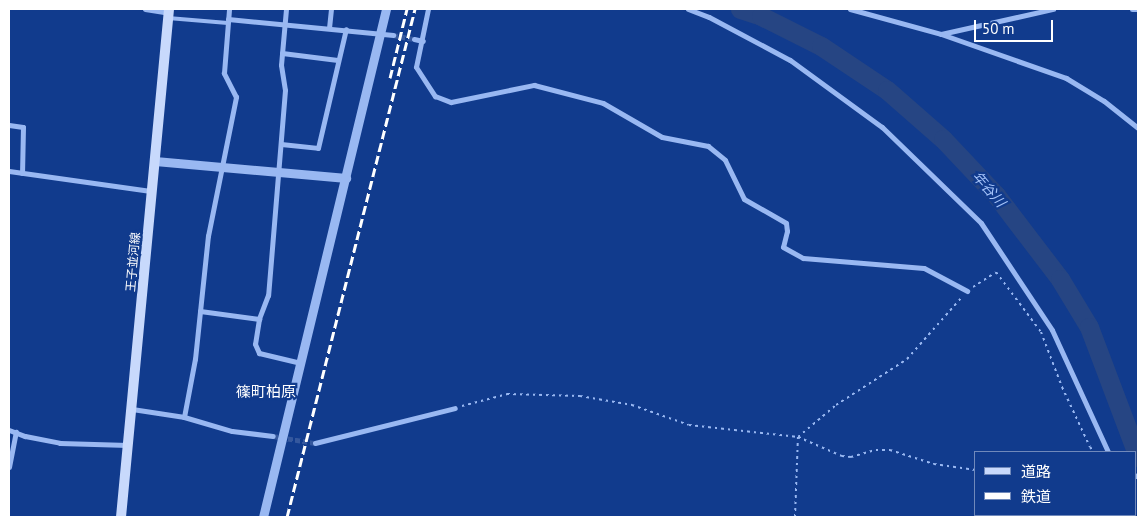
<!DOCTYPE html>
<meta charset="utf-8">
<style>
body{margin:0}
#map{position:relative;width:1147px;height:526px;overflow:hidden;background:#113b8d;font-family:"PT Sans","Noto Sans JP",sans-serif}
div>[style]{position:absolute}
.river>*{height:19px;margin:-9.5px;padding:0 9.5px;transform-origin:9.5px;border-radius:9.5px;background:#264583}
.minor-tunnel>*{height:5px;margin-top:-2.5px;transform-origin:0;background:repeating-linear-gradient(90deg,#35589e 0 5px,transparent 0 7.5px)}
.path>*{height:2px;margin-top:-1px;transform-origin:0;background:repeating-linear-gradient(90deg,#99b8f2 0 2.5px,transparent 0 6.5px)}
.service>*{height:4px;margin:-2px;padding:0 2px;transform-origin:2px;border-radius:2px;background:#99b8f2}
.minor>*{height:5px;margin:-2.5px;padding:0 2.5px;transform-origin:2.5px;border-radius:2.5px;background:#99b8f2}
.tertiary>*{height:9px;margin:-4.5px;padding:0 4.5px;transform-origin:4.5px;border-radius:4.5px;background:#99b8f2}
.secondary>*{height:10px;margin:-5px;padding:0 5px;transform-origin:5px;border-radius:5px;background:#c8d9fc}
.rail>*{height:3px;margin-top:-1.5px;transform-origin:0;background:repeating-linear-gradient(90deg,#fff 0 9px,transparent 0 13px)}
span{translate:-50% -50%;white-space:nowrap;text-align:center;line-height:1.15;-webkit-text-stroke:4.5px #113b8d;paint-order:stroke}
.street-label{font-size:12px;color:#fff}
.water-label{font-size:14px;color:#a5c3f9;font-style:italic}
.quarter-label{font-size:15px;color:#fff}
.frame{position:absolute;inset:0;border:10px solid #fff;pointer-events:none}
.legend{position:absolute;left:974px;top:451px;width:162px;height:65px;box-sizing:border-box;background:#113b8d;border:1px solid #7089bb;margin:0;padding:6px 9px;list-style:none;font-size:15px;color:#fff}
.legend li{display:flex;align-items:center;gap:10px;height:25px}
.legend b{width:25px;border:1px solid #7089bb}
.scale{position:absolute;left:974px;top:20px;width:79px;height:22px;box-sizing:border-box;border:2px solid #fff;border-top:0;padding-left:6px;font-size:15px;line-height:18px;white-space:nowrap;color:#fff;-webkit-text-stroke:4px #113b8d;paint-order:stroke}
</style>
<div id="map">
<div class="river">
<i style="left:740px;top:9px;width:22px;rotate:18deg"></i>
<i style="left:761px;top:16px;width:67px;rotate:26.6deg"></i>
<i style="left:821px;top:46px;width:79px;rotate:33.7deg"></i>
<i style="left:887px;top:90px;width:74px;rotate:41.2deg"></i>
<i style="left:943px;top:139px;width:77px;rotate:46.6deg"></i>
<i style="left:996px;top:195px;width:106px;rotate:52.7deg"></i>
<i style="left:1060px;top:279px;width:56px;rotate:58.9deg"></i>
<i style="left:1089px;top:327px;width:139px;rotate:69.3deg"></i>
</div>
<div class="minor-tunnel">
<i style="left:393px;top:35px;width:21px;rotate:11deg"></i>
<i style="left:273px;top:436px;width:43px;rotate:9.5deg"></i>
</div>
<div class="path">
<i style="left:973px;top:287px;width:27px;rotate:-33deg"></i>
<i style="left:996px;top:272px;width:75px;rotate:53.1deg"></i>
<i style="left:1041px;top:332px;width:59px;rotate:69.1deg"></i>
<i style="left:1062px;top:387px;width:66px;rotate:65deg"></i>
<i style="left:1090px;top:447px;width:6px;rotate:51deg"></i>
<i style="left:462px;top:406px;width:47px;rotate:-14.9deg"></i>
<i style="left:507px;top:394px;width:73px;rotate:1.6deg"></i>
<i style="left:580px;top:396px;width:53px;rotate:9.8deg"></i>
<i style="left:632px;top:405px;width:60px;rotate:19.3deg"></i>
<i style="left:689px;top:425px;width:110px;rotate:6.3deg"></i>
<i style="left:798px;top:437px;width:48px;rotate:23.4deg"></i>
<i style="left:842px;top:456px;width:9px;rotate:6deg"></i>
<i style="left:851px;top:457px;width:26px;rotate:-16deg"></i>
<i style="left:876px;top:450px;width:14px"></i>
<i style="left:890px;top:450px;width:46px;rotate:17.7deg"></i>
<i style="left:934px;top:464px;width:42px;rotate:8.1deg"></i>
<i style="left:1112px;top:515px;width:2px;rotate:63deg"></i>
<i style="left:795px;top:517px;width:80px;rotate:-87.9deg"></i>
<i style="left:798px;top:437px;width:50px;rotate:-40.1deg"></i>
<i style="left:836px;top:405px;width:85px;rotate:-32.9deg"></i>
<i style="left:907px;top:359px;width:83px;rotate:-48.4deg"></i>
</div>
<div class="service">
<i style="left:168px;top:18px;width:60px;rotate:4.8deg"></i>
</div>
<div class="minor">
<i style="left:145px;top:9px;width:24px;rotate:9deg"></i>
<i style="left:286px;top:9px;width:56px;rotate:95.1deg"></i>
<i style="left:281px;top:65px;width:25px;rotate:81deg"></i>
<i style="left:285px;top:90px;width:206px;rotate:94.7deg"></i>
<i style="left:268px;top:295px;width:26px;rotate:111deg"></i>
<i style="left:259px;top:319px;width:25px;rotate:99deg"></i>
<i style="left:255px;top:344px;width:10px;rotate:66deg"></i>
<i style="left:259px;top:353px;width:43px;rotate:13.4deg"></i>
<i style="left:428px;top:9px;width:59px;rotate:101.7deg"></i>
<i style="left:416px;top:67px;width:35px;rotate:57deg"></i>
<i style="left:435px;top:96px;width:17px;rotate:21deg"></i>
<i style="left:451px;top:102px;width:85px;rotate:-11.6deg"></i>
<i style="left:534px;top:85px;width:71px;rotate:14.6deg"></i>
<i style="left:603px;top:103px;width:68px;rotate:30deg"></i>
<i style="left:662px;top:137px;width:47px;rotate:11.1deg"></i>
<i style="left:708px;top:146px;width:22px;rotate:39deg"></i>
<i style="left:725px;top:160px;width:43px;rotate:64deg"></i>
<i style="left:744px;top:199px;width:48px;rotate:29.7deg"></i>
<i style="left:786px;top:223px;width:8px;rotate:83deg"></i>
<i style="left:787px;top:231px;width:16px;rotate:104deg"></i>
<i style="left:783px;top:247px;width:23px;rotate:29deg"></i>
<i style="left:803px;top:258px;width:121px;rotate:4.7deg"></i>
<i style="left:924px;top:268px;width:49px;rotate:28.1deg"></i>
<i style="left:688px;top:9px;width:22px;rotate:21deg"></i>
<i style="left:709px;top:17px;width:92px;rotate:28deg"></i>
<i style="left:790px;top:60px;width:114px;rotate:36.1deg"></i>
<i style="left:882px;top:127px;width:138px;rotate:44.1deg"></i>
<i style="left:981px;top:223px;width:128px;rotate:56.4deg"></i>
<i style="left:1052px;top:330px;width:134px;rotate:65.3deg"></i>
<i style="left:850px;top:9px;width:94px;rotate:15.4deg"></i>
<i style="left:941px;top:34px;width:115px;rotate:-12.6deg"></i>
<i style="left:1132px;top:9px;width:6px"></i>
<i style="left:228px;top:19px;width:166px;rotate:5.5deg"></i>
<i style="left:329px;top:28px;width:19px;rotate:-84deg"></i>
<i style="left:941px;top:34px;width:133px;rotate:19.4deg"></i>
<i style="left:1066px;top:78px;width:44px;rotate:31.2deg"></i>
<i style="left:1104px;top:101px;width:43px;rotate:38.5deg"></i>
<i style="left:414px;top:39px;width:9px;rotate:13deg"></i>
<i style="left:282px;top:53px;width:56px;rotate:7.1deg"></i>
<i style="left:9px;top:125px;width:14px;rotate:8deg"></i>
<i style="left:23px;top:127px;width:46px;rotate:91.2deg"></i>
<i style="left:281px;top:144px;width:37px;rotate:6deg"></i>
<i style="left:318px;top:148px;width:122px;rotate:-76.8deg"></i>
<i style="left:9px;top:171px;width:143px;rotate:8deg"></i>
<i style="left:200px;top:311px;width:60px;rotate:7.7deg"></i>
<i style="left:132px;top:409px;width:53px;rotate:8.7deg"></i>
<i style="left:184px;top:417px;width:50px;rotate:16.3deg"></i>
<i style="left:232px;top:431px;width:41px;rotate:7deg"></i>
<i style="left:184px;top:417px;width:59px;rotate:-79.3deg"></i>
<i style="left:195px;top:359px;width:124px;rotate:-84deg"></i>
<i style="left:208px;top:236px;width:142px;rotate:-78.6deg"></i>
<i style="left:236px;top:97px;width:27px;rotate:-117deg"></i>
<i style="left:224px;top:73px;width:64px;rotate:-85.5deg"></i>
<i style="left:9px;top:430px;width:17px;rotate:21deg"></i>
<i style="left:25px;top:436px;width:36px;rotate:11deg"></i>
<i style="left:60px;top:443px;width:68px;rotate:1.7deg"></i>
<i style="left:315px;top:443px;width:144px;rotate:-14deg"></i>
<i style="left:9px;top:467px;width:36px;rotate:-79deg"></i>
<i style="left:1136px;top:476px;width:2px;rotate:-27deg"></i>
<i style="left:1129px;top:515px;width:2px;rotate:63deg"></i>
</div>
<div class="tertiary">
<i style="left:155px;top:161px;width:192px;rotate:5.1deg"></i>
<i style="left:263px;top:517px;width:523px;rotate:-76.39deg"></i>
</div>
<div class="secondary">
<i style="left:121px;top:517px;width:510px;rotate:-84.6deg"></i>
</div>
<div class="rail">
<i style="left:390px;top:78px;width:71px;rotate:-76.2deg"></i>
<i style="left:287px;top:517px;width:524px;rotate:-75.86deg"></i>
</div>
<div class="street-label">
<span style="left:133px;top:262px;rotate:-85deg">王子並河線</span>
</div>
<div class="water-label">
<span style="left:989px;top:189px;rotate:49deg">年谷川</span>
</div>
<div class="quarter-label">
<span style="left:266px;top:392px">篠町柏原</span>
</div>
<div class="frame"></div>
<ul class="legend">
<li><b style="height:6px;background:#c8d9fc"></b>道路</li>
<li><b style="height:6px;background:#fff"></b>鉄道</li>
</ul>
<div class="scale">50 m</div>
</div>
